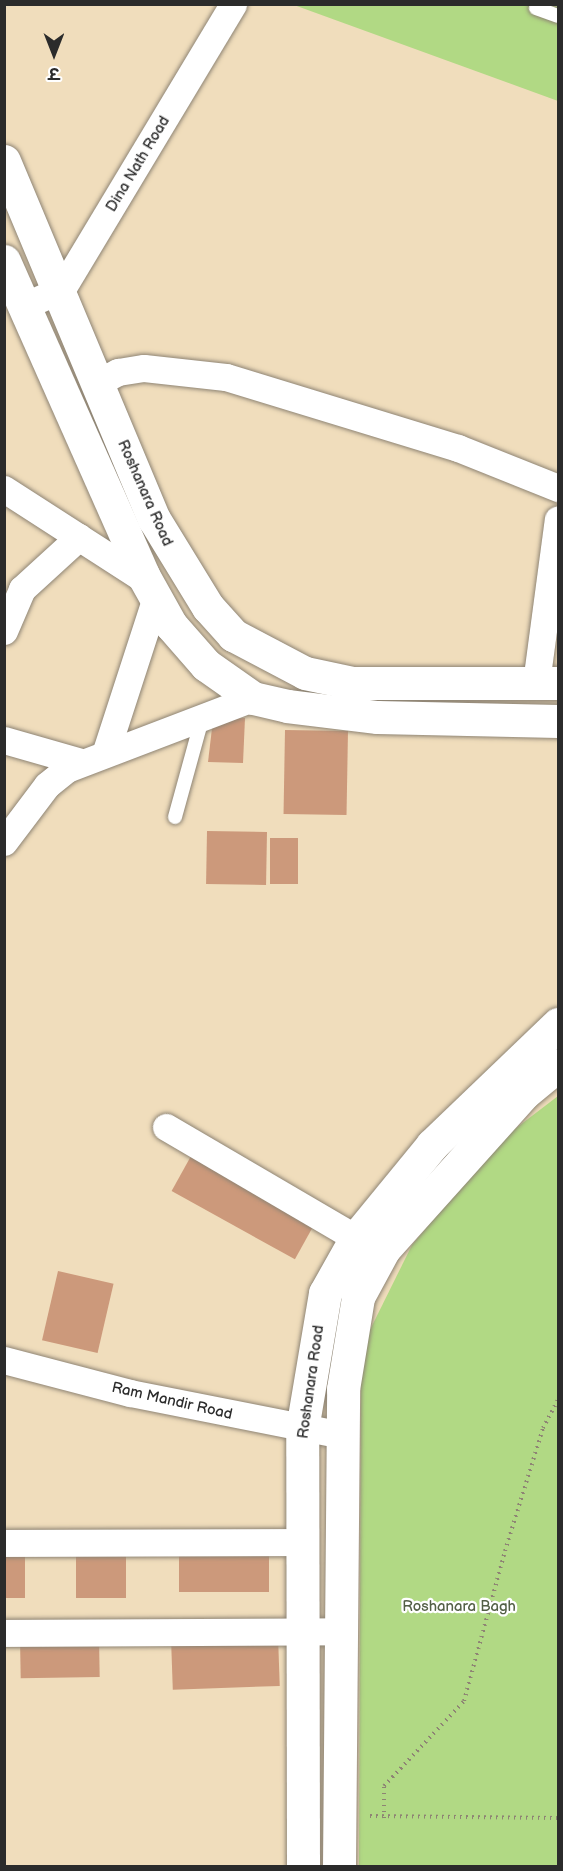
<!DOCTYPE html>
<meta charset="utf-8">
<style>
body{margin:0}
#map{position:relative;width:563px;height:1871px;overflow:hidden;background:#f0ddbc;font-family:"Balsamiq Sans","Playpen Sans Deva",sans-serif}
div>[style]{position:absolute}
.green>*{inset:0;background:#b1d984}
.building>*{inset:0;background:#cc997b;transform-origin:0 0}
.path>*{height:4px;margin-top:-2px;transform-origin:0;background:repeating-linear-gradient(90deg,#8e8474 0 1.5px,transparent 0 6px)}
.roads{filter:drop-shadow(0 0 2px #8e8474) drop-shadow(0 0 2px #8e8474)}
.service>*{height:14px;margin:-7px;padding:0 7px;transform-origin:7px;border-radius:7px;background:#fff}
.minor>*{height:27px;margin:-13.5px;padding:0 13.5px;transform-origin:13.5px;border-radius:13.5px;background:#fff}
.tertiary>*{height:33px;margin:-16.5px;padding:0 16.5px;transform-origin:16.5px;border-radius:16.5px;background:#fff}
span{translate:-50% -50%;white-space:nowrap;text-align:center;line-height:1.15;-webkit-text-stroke:4.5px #fff;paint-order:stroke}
.street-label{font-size:15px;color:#2b2b2b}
.park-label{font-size:15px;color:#535f46}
.frame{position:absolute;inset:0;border:6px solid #2b2b2b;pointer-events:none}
.north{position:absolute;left:24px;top:24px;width:60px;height:60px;-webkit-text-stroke:4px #fff;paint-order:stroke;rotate:180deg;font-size:16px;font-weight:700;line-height:24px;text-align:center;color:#2b2b2b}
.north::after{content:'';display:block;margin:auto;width:21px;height:27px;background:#2b2b2b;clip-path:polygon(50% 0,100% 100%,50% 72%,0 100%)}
</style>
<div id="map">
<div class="green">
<i style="clip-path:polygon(294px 5px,558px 5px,558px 101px)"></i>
<i style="clip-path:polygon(558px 1096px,558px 1866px,359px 1866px,361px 1348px,412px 1245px,498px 1142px)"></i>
</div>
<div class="building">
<i style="clip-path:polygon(245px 718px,243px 763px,208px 762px,213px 720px)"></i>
<i style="left:285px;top:730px;width:63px;height:84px;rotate:1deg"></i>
<i style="left:207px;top:831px;width:60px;height:53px;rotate:1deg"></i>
<i style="left:270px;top:838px;width:28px;height:46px"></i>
<i style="left:191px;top:1156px;width:141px;height:40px;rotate:29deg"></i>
<i style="left:58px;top:1271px;width:57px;height:71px;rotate:13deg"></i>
<i style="left:4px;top:1548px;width:21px;height:50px"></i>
<i style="left:76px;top:1548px;width:50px;height:50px"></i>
<i style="left:179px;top:1549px;width:90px;height:43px"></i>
<i style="left:278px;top:1636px;width:50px;height:107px;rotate:88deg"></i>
<i style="left:99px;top:1637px;width:40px;height:79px;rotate:89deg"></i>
</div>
<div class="path">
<i style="left:370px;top:1816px;width:188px;rotate:0.6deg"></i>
<i style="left:384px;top:1818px;width:32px;rotate:-90deg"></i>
<i style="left:384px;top:1786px;width:117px;rotate:-46.7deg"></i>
<i style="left:464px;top:1701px;width:156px;rotate:-74.7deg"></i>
<i style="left:505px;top:1551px;width:129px;rotate:-72.8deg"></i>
<i style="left:543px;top:1428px;width:32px;rotate:-62deg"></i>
</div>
<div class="roads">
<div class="service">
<i style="left:536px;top:8px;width:23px;rotate:20deg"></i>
<i style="left:175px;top:817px;width:102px;rotate:-74.6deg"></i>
</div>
<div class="minor">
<i style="left:26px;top:305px;width:39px;rotate:-24deg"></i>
<i style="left:62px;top:289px;width:332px;rotate:-59deg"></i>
<i style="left:97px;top:383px;width:24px;rotate:-28deg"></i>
<i style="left:118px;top:372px;width:26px;rotate:-9deg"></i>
<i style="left:144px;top:368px;width:82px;rotate:6.3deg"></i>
<i style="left:226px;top:377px;width:243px;rotate:17deg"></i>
<i style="left:458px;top:448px;width:108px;rotate:21.8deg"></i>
<i style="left:4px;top:489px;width:170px;rotate:32.8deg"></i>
<i style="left:4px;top:631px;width:46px;rotate:-66.8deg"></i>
<i style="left:22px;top:589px;width:77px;rotate:-42.4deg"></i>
<i style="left:536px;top:683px;width:165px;rotate:-82.4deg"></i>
<i style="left:4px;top:740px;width:80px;rotate:15.9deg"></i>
<i style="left:106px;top:751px;width:162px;rotate:-72deg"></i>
<i style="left:4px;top:842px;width:71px;rotate:-53deg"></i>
<i style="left:47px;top:785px;width:26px;rotate:-39deg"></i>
<i style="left:67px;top:769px;width:199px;rotate:-20.9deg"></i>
<i style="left:166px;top:1127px;width:220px;rotate:30.3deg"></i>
<i style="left:4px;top:1360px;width:130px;rotate:14.7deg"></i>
<i style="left:130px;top:1393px;width:216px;rotate:11.2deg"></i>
<i style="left:4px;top:1543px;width:298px;rotate:-0.2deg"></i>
<i style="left:4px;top:1633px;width:335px;rotate:-0.3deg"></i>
</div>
<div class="tertiary">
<i style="left:4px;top:161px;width:388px;rotate:67.3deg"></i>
<i style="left:154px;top:519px;width:103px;rotate:58.5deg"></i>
<i style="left:208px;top:607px;width:38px;rotate:48deg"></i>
<i style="left:233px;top:635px;width:81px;rotate:27.8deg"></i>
<i style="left:305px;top:673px;width:48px;rotate:12deg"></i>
<i style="left:352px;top:683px;width:206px"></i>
<i style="left:4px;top:261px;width:343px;rotate:66.1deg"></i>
<i style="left:143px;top:575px;width:57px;rotate:60.8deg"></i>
<i style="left:171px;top:625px;width:53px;rotate:48.8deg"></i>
<i style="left:206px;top:665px;width:57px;rotate:35.1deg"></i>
<i style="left:253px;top:698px;width:35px;rotate:13deg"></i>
<i style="left:287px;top:706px;width:91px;rotate:7deg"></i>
<i style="left:377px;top:717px;width:181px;rotate:1.3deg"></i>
<i style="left:303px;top:1866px;width:437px;rotate:-90.1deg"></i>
<i style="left:302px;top:1429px;width:138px;rotate:-80.4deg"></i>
<i style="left:325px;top:1293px;width:63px;rotate:-60.6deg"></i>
<i style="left:356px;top:1238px;width:120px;rotate:-50.7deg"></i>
<i style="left:432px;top:1145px;width:175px;rotate:-43.8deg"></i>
<i style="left:339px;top:1866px;width:477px;rotate:-89.5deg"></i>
<i style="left:343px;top:1389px;width:93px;rotate:-80.7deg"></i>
<i style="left:358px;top:1297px;width:55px;rotate:-61.6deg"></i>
<i style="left:384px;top:1249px;width:210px;rotate:-48.1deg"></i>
<i style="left:524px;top:1093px;width:44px;rotate:-39.5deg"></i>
</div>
</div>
<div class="street-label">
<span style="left:138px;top:164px;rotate:-59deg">Dina Nath Road</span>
<span style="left:145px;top:493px;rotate:66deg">Roshanara Road</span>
<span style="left:311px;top:1382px;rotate:-82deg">Roshanara Road</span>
<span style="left:172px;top:1401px;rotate:13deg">Ram Mandir Road</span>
</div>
<div class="park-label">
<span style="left:459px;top:1607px">Roshanara Bagh</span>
</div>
<div class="frame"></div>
<div class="north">उ</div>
</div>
